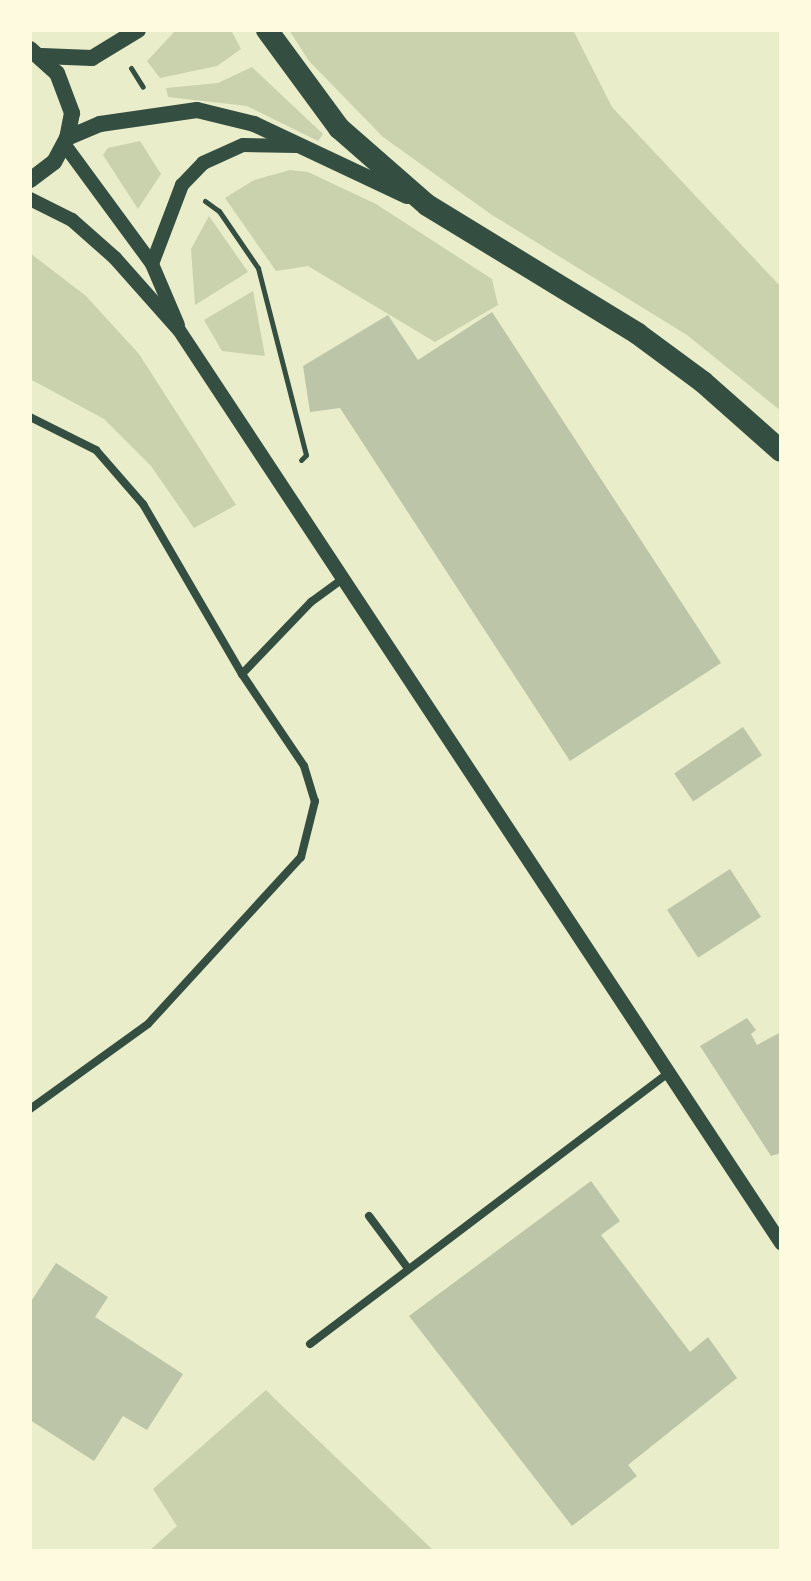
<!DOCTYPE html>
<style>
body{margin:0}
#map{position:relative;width:811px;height:1581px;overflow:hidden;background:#e9edc9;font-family:Commissioner,sans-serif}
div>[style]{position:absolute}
.green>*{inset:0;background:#cad2ad}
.building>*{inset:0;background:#bcc5a7;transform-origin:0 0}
.path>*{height:5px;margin:-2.5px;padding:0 2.5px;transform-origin:2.5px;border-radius:2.5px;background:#344e41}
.minor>*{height:8px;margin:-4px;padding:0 4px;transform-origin:4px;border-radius:4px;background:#344e41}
.tertiary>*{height:14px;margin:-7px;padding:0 7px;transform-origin:7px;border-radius:7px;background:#344e41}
.secondary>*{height:16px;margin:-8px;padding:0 8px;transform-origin:8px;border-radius:8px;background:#344e41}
.trunk>*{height:22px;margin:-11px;padding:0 11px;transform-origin:11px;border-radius:11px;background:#344e41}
span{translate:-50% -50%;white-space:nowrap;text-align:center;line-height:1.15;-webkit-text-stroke:6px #fefae0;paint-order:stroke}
.frame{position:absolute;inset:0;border:32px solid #fefae0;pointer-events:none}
</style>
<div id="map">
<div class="green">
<i style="clip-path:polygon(176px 30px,231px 30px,241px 49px,217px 66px,160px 78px,147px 61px)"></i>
<i style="clip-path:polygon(289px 30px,573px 30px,612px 107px,781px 287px,781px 411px,687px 335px,492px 215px,383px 137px,309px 61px)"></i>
<i style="clip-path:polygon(252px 67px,323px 134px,318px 141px,247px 106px,168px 97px,166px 88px,218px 83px)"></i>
<i style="clip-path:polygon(140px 141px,161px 174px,138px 209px,103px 155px,108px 148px)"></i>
<i style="clip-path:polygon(290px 170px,308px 172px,376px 204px,492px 279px,498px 305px,435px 342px,308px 266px,276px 271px,225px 198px,254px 180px)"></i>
<i style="clip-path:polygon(209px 216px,248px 272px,195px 305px,191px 249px)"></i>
<i style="clip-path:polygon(30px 253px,86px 296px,139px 354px,236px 505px,194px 528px,151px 466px,104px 419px,30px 379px)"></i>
<i style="clip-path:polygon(253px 291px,265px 356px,222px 351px,204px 320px)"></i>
<i style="clip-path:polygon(266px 1390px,277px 1401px,434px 1551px,149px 1551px,177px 1526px,153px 1489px)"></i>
</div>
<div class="building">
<i style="clip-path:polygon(492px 312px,721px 663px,570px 761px,340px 408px,310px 412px,303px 366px,388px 315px,418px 360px)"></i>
<i style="left:743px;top:727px;width:34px;height:83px;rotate:56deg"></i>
<i style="left:730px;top:869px;width:57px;height:75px;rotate:57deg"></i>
<i style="clip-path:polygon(747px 1018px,756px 1030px,751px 1034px,757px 1045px,781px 1032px,781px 1153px,771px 1156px,700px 1046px)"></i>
<i style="clip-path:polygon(591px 1181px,620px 1221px,601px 1235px,690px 1352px,708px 1337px,737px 1378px,628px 1465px,637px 1476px,572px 1526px,409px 1316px)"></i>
<i style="clip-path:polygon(56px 1263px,108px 1297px,95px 1317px,183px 1374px,147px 1430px,123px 1416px,94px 1461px,30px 1420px,30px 1303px)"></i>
</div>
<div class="path">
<i style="left:131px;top:68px;width:22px;rotate:58deg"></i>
<i style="left:205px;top:201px;width:17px;rotate:36deg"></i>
<i style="left:219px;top:211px;width:69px;rotate:55.6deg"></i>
<i style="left:258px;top:268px;width:193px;rotate:75.6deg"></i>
<i style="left:306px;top:455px;width:7px;rotate:135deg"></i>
</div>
<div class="minor">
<i style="left:30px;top:417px;width:74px;rotate:26.6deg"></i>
<i style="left:96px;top:450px;width:72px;rotate:49deg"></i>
<i style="left:143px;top:504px;width:197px;rotate:59.8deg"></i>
<i style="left:242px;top:674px;width:111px;rotate:56deg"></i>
<i style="left:304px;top:766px;width:37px;rotate:73deg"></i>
<i style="left:315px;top:801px;width:58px;rotate:104deg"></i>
<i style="left:301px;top:857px;width:226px;rotate:132.5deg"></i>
<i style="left:148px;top:1024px;width:145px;rotate:144.2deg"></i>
<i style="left:242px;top:674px;width:100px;rotate:-46.2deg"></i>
<i style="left:311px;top:602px;width:36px;rotate:-36deg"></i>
<i style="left:369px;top:1216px;width:64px;rotate:53.3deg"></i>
<i style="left:310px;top:1344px;width:449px;rotate:-37.1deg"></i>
</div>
<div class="tertiary">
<i style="left:64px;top:144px;width:149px;rotate:53.7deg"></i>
<i style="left:152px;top:264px;width:66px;rotate:66.9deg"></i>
<i style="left:30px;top:199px;width:47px;rotate:26.6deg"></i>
<i style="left:72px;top:220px;width:57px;rotate:41.5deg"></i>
<i style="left:115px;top:258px;width:96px;rotate:48.4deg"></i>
<i style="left:179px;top:330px;width:1094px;rotate:56.6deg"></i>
<i style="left:152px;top:264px;width:85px;rotate:-69.2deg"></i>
<i style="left:182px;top:185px;width:30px;rotate:-46deg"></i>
<i style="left:203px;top:163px;width:44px;rotate:-24.2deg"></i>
<i style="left:243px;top:145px;width:54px;rotate:1.1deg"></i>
</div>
<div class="secondary">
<i style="left:30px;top:49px;width:36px;rotate:42deg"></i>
<i style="left:57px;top:73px;width:43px;rotate:69.4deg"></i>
<i style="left:72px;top:113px;width:25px;rotate:101deg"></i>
<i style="left:67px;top:138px;width:27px;rotate:118deg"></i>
<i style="left:54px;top:162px;width:30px;rotate:143deg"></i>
<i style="left:42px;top:56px;width:50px;rotate:2.3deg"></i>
<i style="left:92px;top:58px;width:54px;rotate:-31.3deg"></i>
<i style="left:67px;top:138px;width:36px;rotate:-23deg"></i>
<i style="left:100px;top:124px;width:98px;rotate:-8.2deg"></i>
<i style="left:197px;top:110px;width:59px;rotate:13.8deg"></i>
<i style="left:254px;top:124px;width:169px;rotate:25.2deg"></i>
</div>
<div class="trunk">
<i style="left:267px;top:30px;width:122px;rotate:53.7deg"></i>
<i style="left:339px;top:128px;width:117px;rotate:41.2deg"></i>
<i style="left:427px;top:205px;width:247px;rotate:31.4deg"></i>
<i style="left:638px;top:334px;width:81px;rotate:36.4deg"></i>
<i style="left:703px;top:382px;width:104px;rotate:41.5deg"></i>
</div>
<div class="frame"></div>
</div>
